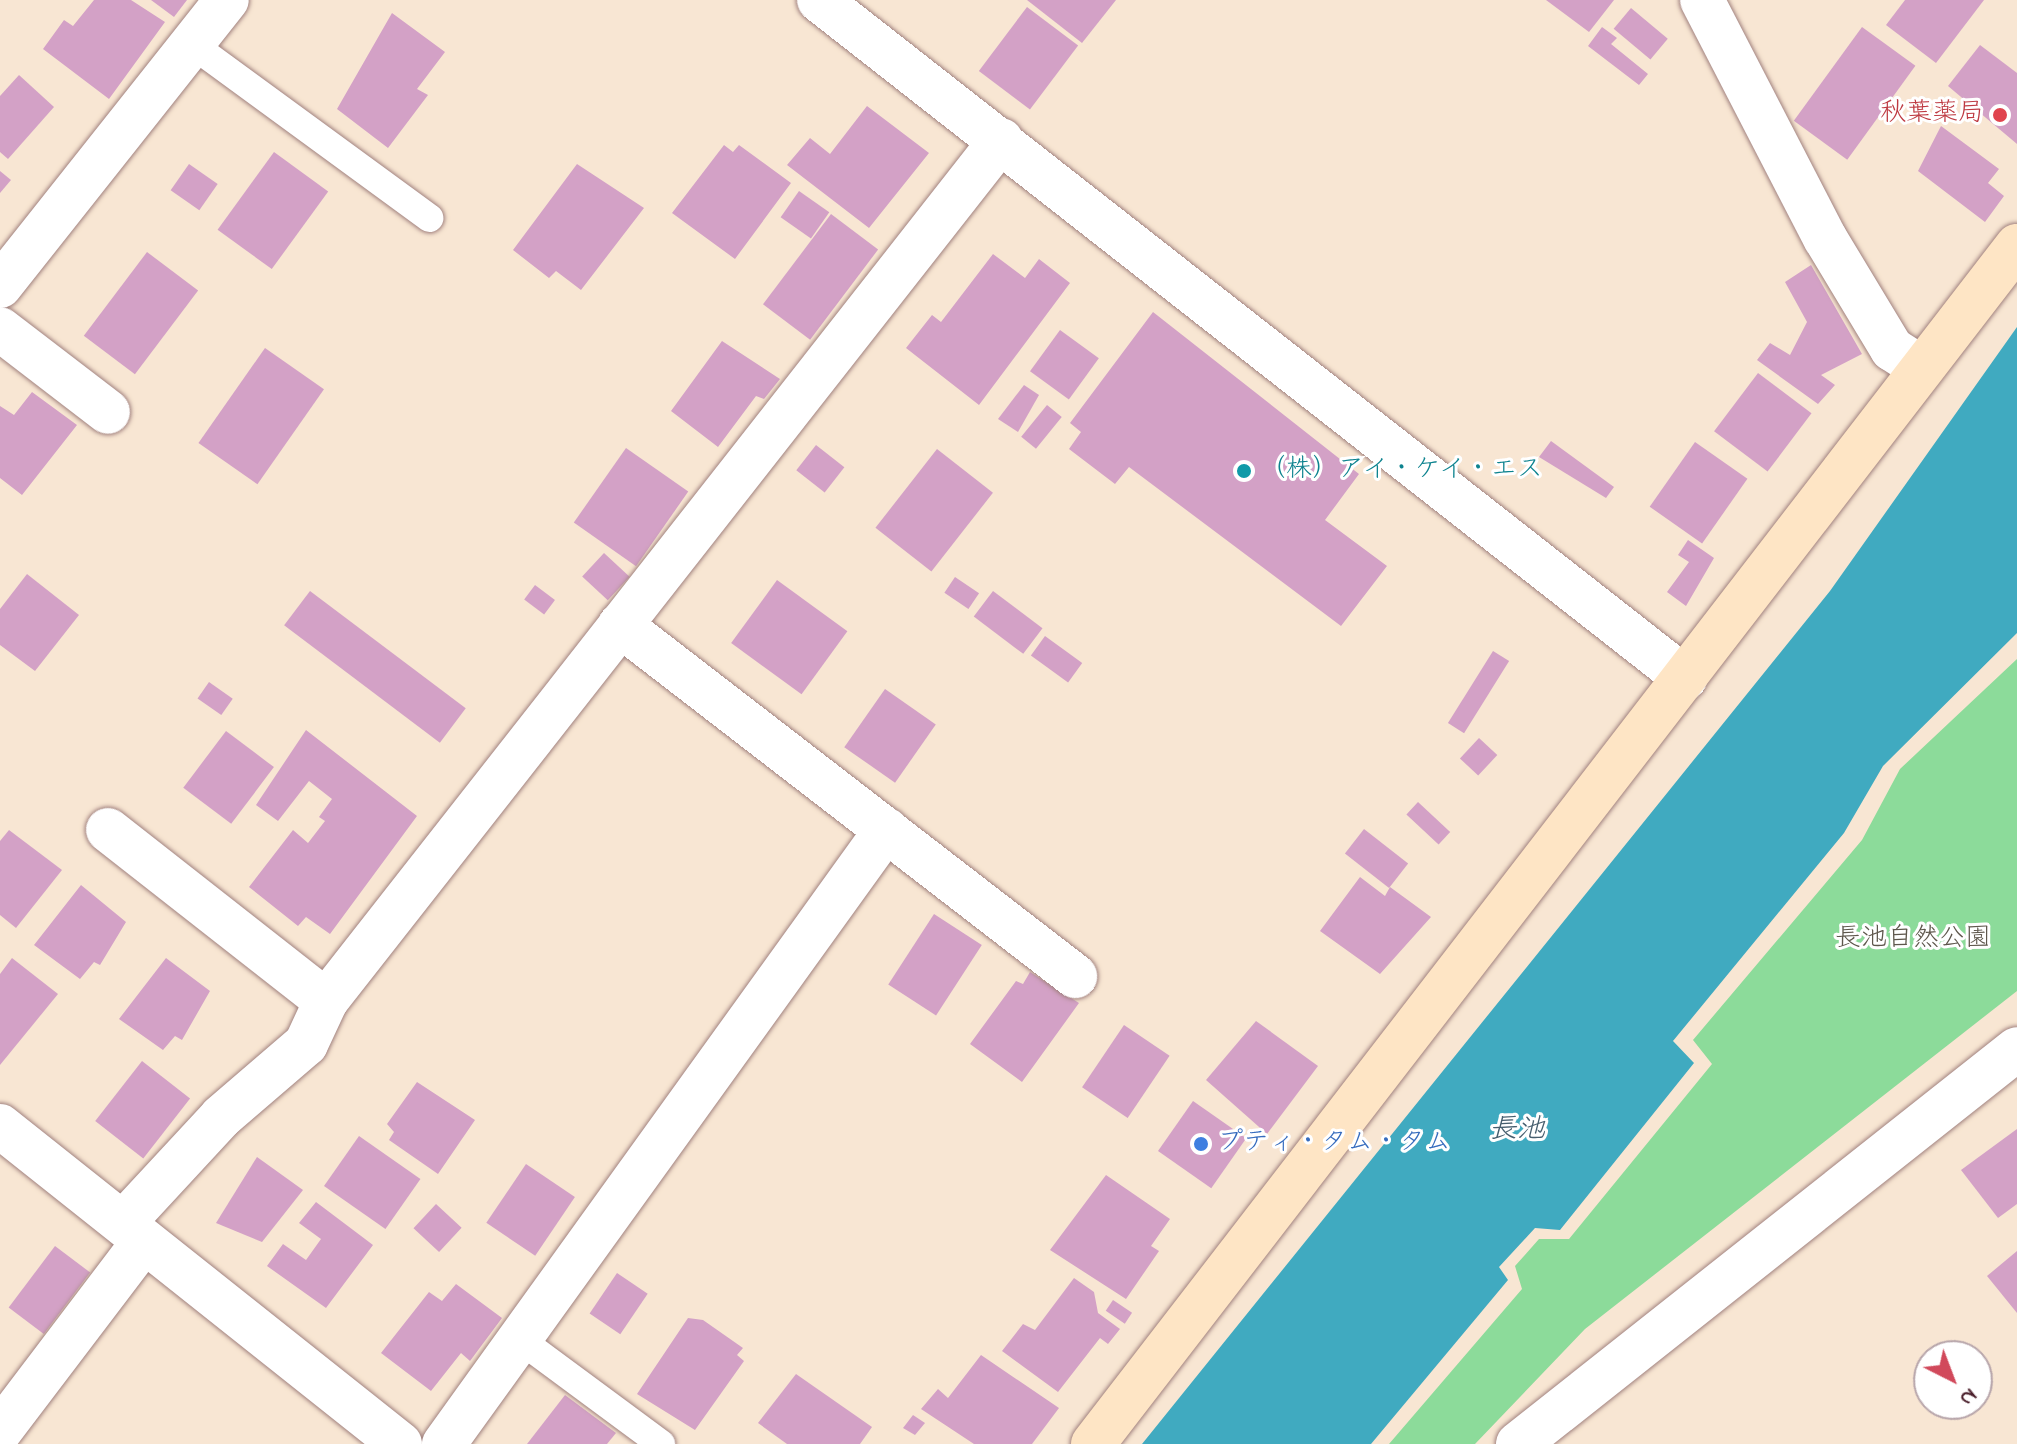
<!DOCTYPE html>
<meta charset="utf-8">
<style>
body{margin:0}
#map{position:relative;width:2017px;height:1444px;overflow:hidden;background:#f8e6d3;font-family:"Indie Flower","Klee One",sans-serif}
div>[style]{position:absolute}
.green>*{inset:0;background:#8cdb9a}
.water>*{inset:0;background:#40aac0}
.building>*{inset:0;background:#d3a1c6;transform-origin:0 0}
.roads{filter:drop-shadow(0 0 2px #a1827f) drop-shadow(0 0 2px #a1827f)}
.lane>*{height:28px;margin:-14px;padding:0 14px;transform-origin:14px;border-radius:14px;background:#fff}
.street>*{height:44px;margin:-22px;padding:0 22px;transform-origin:22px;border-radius:22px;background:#fff}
.secondary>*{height:44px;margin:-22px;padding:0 22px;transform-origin:22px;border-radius:22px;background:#fee5c5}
.dots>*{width:22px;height:22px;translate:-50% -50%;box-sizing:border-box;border:4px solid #fff;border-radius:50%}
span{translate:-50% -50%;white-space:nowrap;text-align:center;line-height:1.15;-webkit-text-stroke:6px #fff;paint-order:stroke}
.health-label{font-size:26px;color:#be3a42}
.right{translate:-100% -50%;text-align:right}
.culture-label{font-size:26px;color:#0d838f}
.left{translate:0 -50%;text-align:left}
.park-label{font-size:26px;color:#5e574c}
.shop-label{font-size:26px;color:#366cbe}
.water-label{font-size:28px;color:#465e6e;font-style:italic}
.north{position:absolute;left:1913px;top:1340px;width:80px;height:80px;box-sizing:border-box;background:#fff;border:2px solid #b7a5aa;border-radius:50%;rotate:138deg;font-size:22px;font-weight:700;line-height:32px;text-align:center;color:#4a1f2b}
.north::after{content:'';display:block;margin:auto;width:28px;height:36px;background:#d1495b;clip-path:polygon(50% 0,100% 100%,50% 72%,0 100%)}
</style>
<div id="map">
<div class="green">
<i style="clip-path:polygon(2017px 659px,2017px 991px,1585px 1329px,1475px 1444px,1389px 1444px,1522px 1289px,1515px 1266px,1539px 1239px,1569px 1239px,1712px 1064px,1693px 1040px,1862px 840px,1900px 769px)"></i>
</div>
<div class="water">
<i style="clip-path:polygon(2017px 327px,2017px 633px,1883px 766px,1844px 833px,1673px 1041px,1694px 1063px,1560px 1230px,1535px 1228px,1499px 1267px,1508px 1280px,1371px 1444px,1142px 1444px,1830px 591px)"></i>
</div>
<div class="building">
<i style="clip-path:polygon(94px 0,131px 0,165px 22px,109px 99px,43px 49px,64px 20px,73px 26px)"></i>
<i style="clip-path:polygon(151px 0,187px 0,174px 17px)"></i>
<i style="clip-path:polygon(1027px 0,1116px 0,1082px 43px)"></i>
<i style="clip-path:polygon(1546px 0,1614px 0,1589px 32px)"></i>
<i style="clip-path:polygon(1905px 0,1984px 0,1936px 63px,1886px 25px)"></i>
<i style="left:1027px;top:7px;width:64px;height:80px;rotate:37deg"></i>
<i style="left:1631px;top:8px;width:48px;height:27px;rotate:40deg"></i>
<i style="clip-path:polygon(392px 13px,445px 52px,417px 89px,428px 95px,388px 148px,337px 109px)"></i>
<i style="clip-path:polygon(1602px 27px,1617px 38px,1611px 44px,1648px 74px,1639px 85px,1588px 46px)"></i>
<i style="left:1862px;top:27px;width:66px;height:116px;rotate:36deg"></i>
<i style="clip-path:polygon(1980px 45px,2017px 73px,2017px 144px,1948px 86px)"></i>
<i style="clip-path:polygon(19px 75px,54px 107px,8px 159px,0 152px,0 96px)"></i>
<i style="clip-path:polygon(867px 106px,929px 153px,869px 228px,787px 165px,810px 138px,830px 154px)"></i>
<i style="clip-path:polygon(1941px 126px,1999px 169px,1988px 183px,2004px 196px,1985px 222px,1918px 171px)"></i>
<i style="clip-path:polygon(724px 145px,733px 152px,739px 145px,791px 183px,735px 259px,672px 213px)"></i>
<i style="left:274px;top:152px;width:67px;height:96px;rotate:36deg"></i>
<i style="left:189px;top:164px;width:35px;height:32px;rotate:35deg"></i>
<i style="clip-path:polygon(577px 164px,644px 208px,581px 290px,556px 271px,549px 278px,513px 250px)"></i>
<i style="clip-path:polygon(0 171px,11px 180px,0 193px)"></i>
<i style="left:799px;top:191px;width:37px;height:32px;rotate:35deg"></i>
<i style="left:831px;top:214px;width:59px;height:113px;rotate:37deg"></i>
<i style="left:147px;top:252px;width:64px;height:105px;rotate:37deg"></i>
<i style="clip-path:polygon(993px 254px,1025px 278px,1039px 259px,1070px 283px,979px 405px,906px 348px,932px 315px,941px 322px)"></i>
<i style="clip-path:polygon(1811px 265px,1862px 354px,1821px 375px,1835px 385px,1818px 404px,1757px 360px,1770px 343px,1790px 355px,1807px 322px,1785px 282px)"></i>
<i style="clip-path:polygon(1153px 312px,1359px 474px,1325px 520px,1387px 566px,1341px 626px,1129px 467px,1115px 484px,1069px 449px,1081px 432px,1070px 423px)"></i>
<i style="left:1060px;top:330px;width:48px;height:51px;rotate:36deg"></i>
<i style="clip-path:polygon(722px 341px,780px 379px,764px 399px,756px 396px,718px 447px,671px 411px)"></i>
<i style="left:265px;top:348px;width:72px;height:116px;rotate:35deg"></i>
<i style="left:1758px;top:373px;width:67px;height:73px;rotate:37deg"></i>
<i style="clip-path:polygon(1024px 385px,1039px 395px,1018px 432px,998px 419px)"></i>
<i style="clip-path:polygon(32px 392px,77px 425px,22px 495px,0 478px,0 406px,14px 415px)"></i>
<i style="left:1047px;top:405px;width:19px;height:41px;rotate:39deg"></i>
<i style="clip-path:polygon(1551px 441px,1614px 487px,1606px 498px,1539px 457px)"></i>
<i style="left:1695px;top:442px;width:64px;height:79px;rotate:35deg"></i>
<i style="left:816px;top:445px;width:36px;height:32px;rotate:38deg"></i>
<i style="left:626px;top:448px;width:76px;height:91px;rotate:35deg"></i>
<i style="left:937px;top:449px;width:71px;height:100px;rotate:38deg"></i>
<i style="clip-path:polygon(1688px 540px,1714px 558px,1686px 606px,1667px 592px,1689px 562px,1678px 555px)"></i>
<i style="left:604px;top:553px;width:35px;height:32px;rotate:43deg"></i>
<i style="clip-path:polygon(27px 574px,79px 615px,35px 671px,0 645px,0 609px)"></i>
<i style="left:955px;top:577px;width:29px;height:19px;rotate:34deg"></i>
<i style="left:777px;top:580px;width:87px;height:78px;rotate:36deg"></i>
<i style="left:535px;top:585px;width:25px;height:18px;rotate:37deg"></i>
<i style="left:310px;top:591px;width:195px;height:43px;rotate:37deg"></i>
<i style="left:993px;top:591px;width:62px;height:32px;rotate:37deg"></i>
<i style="left:1045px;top:636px;width:46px;height:24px;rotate:36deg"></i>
<i style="left:1493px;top:651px;width:19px;height:85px;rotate:32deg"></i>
<i style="left:209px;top:682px;width:29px;height:20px;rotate:35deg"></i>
<i style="left:885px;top:689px;width:62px;height:71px;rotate:35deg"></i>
<i style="clip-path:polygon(306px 730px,417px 816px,330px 934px,306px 917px,298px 926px,249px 887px,293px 830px,308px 843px,325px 821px,319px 817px,332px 799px,309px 781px,278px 821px,256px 805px)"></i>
<i style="left:226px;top:731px;width:60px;height:71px;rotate:37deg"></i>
<i style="left:1479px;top:738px;width:25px;height:28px;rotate:43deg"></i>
<i style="left:1418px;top:802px;width:44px;height:17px;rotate:43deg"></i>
<i style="left:1364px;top:829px;width:56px;height:31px;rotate:38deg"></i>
<i style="clip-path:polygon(9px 830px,62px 870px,16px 928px,0 915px,0 841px)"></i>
<i style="clip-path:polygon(1360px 877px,1385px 896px,1390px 887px,1431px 917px,1380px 974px,1320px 931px)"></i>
<i style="clip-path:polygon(81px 885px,126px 922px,100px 965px,94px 962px,80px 979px,34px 945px)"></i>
<i style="left:934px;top:914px;width:57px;height:84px;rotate:33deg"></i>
<i style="clip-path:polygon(12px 958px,58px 994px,0 1065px,0 974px)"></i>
<i style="clip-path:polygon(166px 958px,210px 991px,182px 1040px,175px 1036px,163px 1050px,119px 1019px)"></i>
<i style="clip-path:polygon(1030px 972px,1079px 1003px,1022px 1082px,970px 1044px,1016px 981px,1023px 984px)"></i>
<i style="clip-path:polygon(1256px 1021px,1318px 1066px,1267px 1134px,1206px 1080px)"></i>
<i style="left:1124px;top:1025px;width:55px;height:75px;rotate:34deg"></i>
<i style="left:142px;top:1061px;width:61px;height:76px;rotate:38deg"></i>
<i style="clip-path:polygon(417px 1082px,475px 1120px,438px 1174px,389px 1140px,394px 1132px,387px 1124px)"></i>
<i style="left:1193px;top:1101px;width:65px;height:61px;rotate:35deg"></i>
<i style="clip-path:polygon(2017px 1129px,2017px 1204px,1998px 1218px,1961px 1170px)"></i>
<i style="left:359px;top:1136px;width:75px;height:61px;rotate:35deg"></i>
<i style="clip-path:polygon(257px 1157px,303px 1190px,262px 1242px,216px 1223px)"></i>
<i style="left:526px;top:1164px;width:59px;height:71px;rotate:34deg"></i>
<i style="clip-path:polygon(1106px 1175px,1170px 1219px,1151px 1246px,1159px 1251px,1126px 1299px,1050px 1250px)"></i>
<i style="clip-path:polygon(316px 1202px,373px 1245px,326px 1308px,267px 1266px,283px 1244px,306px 1260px,321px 1239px,299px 1223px)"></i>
<i style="left:436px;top:1204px;width:35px;height:33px;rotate:43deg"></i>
<i style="left:55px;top:1246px;width:44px;height:77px;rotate:37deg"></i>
<i style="clip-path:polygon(2017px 1251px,2017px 1313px,1987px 1276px)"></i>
<i style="left:617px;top:1273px;width:37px;height:49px;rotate:34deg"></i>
<i style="clip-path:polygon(1074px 1278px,1094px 1292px,1098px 1313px,1120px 1329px,1108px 1344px,1100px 1338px,1058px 1392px,1002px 1351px,1023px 1324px,1035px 1330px)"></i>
<i style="clip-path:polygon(456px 1284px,502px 1318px,470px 1361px,461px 1353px,431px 1391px,381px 1353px,429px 1292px,442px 1301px)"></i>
<i style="left:1113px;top:1300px;width:23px;height:13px;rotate:34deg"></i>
<i style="clip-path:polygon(688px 1318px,703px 1320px,743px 1348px,737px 1355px,744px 1361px,695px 1430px,637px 1394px)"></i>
<i style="clip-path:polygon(981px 1355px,1059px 1408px,1032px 1444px,974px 1444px,921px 1409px,938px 1389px,948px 1398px)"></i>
<i style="clip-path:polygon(796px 1374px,872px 1427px,860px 1444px,787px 1444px,758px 1423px)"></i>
<i style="clip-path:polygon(565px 1395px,616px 1433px,607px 1444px,527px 1444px)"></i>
<i style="clip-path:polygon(913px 1415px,925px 1423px,915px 1435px,903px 1428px)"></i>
</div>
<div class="roads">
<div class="lane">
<i style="left:193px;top:45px;width:293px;rotate:36.2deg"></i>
<i style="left:522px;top:1341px;width:173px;rotate:36.5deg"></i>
</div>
<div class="street">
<i style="left:819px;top:0;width:1100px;rotate:38.06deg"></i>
<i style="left:1702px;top:0;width:268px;rotate:62.7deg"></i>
<i style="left:1825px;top:238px;width:130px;rotate:58.9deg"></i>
<i style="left:1892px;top:349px;width:35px;rotate:33deg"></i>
<i style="left:0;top:286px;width:365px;rotate:-51.6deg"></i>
<i style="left:0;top:329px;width:136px;rotate:37.5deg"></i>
<i style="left:620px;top:625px;width:575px;rotate:37.65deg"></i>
<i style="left:108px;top:830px;width:277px;rotate:38.1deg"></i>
<i style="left:0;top:1126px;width:511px;rotate:38.48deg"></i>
<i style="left:123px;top:1223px;width:144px;rotate:-47.2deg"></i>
<i style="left:221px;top:1117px;width:112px;rotate:-40.7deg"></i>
<i style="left:306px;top:1044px;width:47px;rotate:-65.1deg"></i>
<i style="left:326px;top:1001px;width:1094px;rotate:-51.9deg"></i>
<i style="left:0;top:1431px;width:238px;rotate:-52.8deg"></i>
<i style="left:444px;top:1444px;width:757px;rotate:-54.25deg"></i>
<i style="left:1518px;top:1444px;width:636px;rotate:-38.36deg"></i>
</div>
<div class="secondary">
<i style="left:1093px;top:1444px;width:1513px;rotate:-52.36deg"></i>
</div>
</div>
<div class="dots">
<i style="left:2000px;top:115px;background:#e0444e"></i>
<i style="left:1244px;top:471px;background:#0f9aa8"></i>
<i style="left:1201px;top:1144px;background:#3f7fe0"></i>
</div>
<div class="health-label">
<span class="right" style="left:1984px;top:115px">秋葉薬局</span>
</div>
<div class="culture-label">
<span class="left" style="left:1260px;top:471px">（株）アイ・ケイ・エス</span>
</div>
<div class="park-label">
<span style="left:1913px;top:940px">長池自然公園</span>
</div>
<div class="shop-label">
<span class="left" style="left:1217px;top:1144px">プティ・タム・タム</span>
</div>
<div class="water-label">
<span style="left:1517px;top:1131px">長池</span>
</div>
<div class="north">N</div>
</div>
